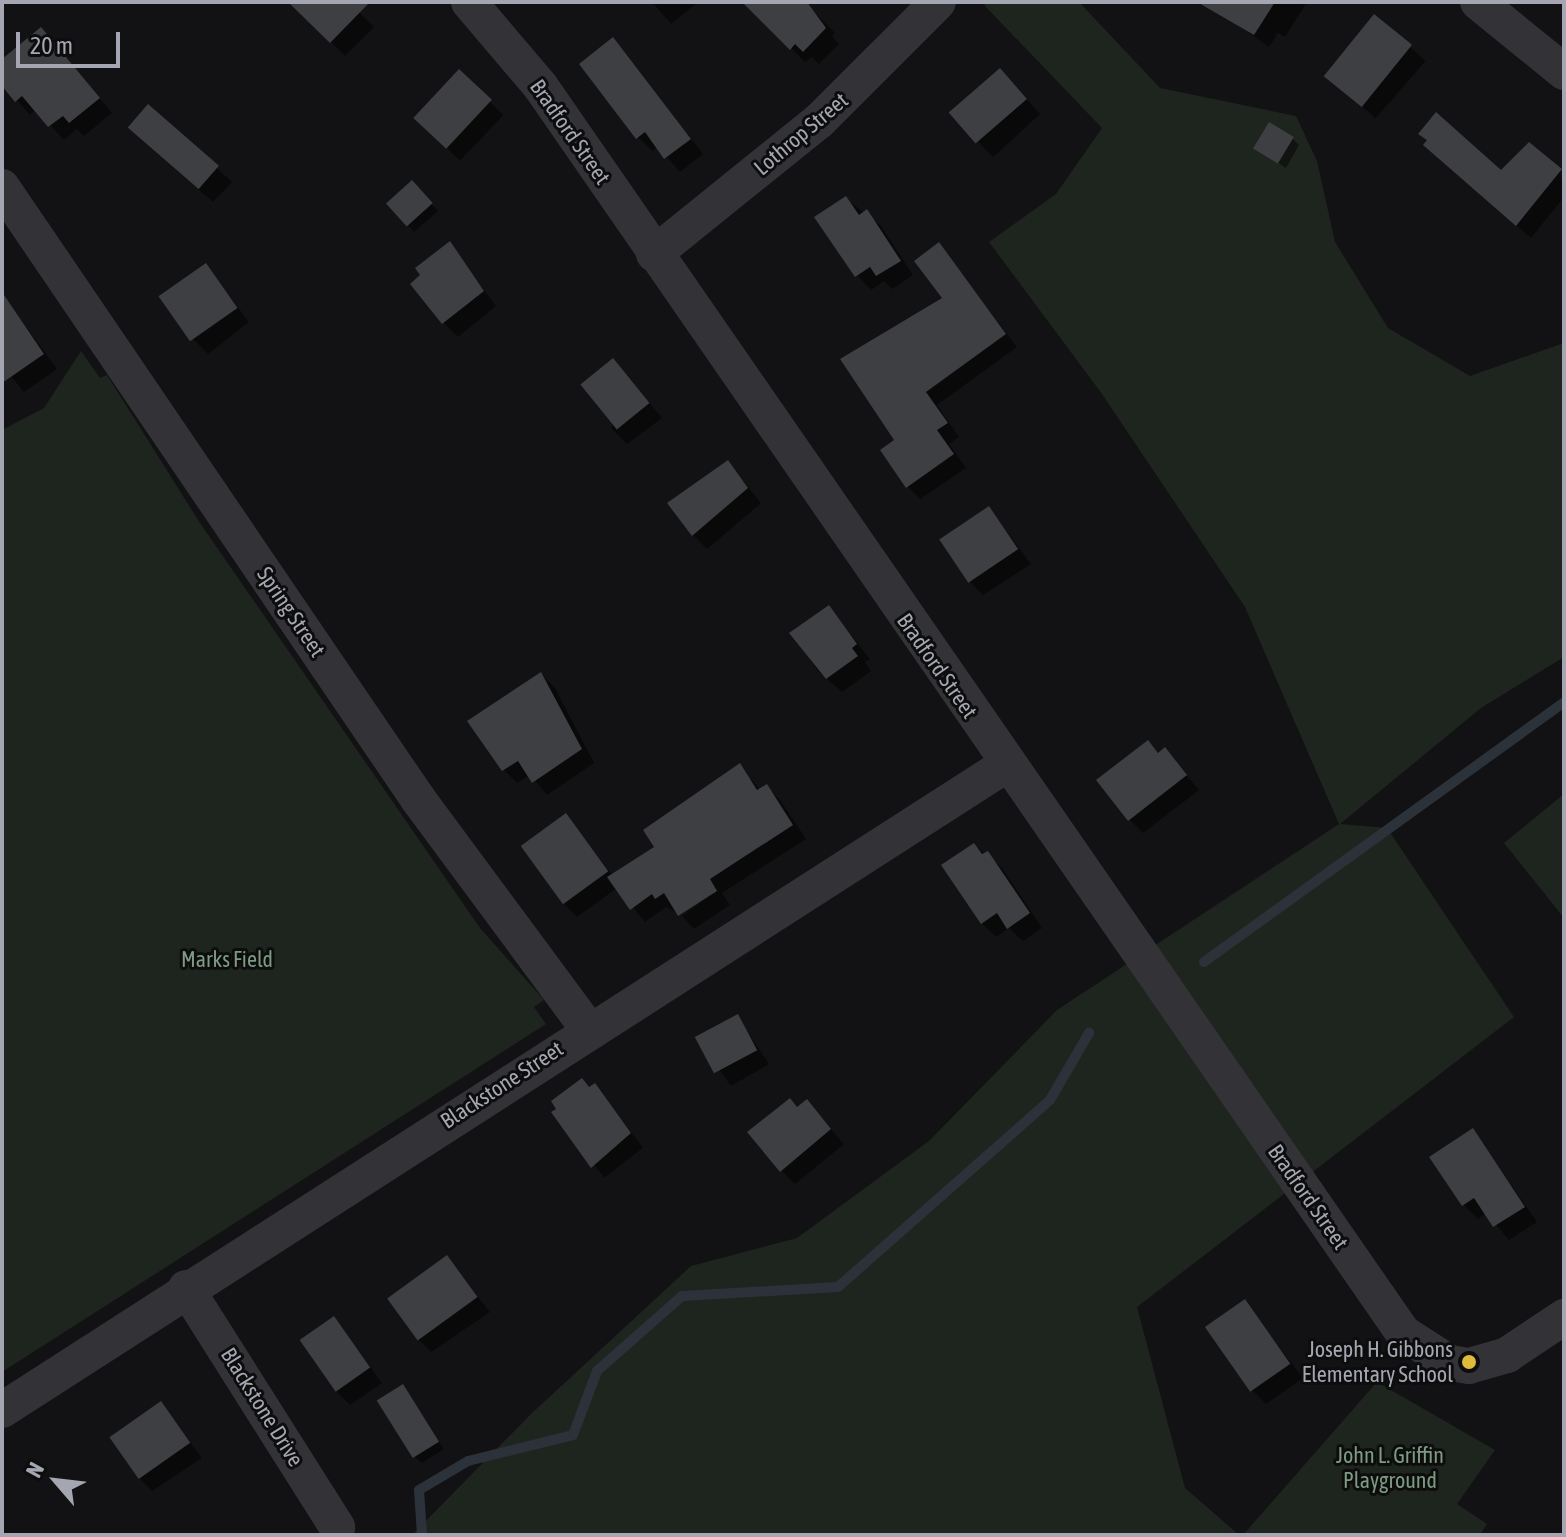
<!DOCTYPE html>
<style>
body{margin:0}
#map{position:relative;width:1566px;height:1537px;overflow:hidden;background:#121113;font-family:"Asap Condensed",sans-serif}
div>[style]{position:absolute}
.green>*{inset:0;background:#1e251f}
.shadow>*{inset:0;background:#0007;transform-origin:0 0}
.stream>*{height:10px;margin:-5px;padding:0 5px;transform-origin:5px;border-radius:5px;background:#2c323a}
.building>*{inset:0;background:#3e3f43;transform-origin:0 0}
.minor>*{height:36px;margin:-18px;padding:0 18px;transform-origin:18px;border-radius:18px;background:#333337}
.dots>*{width:22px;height:22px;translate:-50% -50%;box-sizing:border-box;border:4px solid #0d0d0e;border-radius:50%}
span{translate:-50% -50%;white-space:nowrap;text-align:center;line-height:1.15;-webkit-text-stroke:6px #0d0d0e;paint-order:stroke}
.street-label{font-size:22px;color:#a4a7b2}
.park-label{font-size:22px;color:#7d9b82}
.poi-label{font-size:22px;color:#a4a7b2}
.right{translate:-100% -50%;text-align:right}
.frame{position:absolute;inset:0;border:4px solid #a4a7b2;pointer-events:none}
.north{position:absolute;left:16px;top:1441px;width:80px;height:80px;-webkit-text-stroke:6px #0d0d0e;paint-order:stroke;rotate:298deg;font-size:22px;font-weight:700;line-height:32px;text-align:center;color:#a4a7b2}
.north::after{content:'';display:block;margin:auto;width:28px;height:36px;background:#a4a7b2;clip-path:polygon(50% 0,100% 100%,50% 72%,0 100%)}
.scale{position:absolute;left:16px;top:32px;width:104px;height:36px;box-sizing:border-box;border:4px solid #a4a7b2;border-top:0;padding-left:10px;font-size:24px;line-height:28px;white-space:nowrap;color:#a4a7b2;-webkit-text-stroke:6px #0d0d0e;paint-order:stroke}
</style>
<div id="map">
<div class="green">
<i style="clip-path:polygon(987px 2px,1079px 2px,1160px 88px,1296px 116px,1317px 161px,1335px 242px,1388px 328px,1470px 376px,1564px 343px,1564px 657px,1481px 708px,1340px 824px,1387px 828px,1514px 1017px,1137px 1307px,1185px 1488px,1239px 1535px,412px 1535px,531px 1414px,691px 1266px,797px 1238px,929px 1141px,1057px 1010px,1339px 824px,1245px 607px,1102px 394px,989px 242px,1056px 194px,1102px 128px,984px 5px)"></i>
<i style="clip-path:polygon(81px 351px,100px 378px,107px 375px,200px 523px,480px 928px,544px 1000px,534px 1007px,546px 1024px,2px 1372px,2px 430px,44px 408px)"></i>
<i style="clip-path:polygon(1564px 794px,1564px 918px,1504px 843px)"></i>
<i style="clip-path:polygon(1377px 1382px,1495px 1450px,1457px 1504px,1487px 1524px,1480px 1535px,1243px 1535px)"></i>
</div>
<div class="shadow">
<i style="clip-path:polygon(293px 2px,349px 2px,374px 27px,345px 56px)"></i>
<i style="clip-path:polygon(652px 2px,698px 2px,671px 24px)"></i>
<i style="clip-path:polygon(745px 2px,804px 2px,835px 33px,832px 36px,839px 44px,819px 64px,811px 57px,805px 62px)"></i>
<i style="clip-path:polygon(1239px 2px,1307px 2px,1285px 37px,1278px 33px,1269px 47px,1230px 19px)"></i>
<i style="left:1375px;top:17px;width:67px;height:76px;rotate:41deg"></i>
<i style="clip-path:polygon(613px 39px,703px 154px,680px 172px,658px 147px,652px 151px,638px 137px)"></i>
<i style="clip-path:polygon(54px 44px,112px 113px,84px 136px,77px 129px,64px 140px,36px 109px,30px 115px,2px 83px,2px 62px)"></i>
<i style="left:459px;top:72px;width:62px;height:63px;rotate:44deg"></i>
<i style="clip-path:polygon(1014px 85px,1040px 114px,993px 157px,954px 116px)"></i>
<i style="clip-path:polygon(149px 106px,232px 182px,213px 202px,144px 141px)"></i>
<i style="clip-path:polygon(1293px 139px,1299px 145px,1286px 168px,1257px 148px)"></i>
<i style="clip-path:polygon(1439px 159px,1501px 172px,1560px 170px,1564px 197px,1531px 238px)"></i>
<i style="clip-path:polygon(412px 183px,438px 211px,414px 232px,408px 225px)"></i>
<i style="clip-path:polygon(845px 198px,881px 226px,913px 275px,892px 289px,884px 281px,871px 290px,857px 275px)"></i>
<i style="clip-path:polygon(450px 244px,496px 306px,458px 337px,444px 323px)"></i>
<i style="clip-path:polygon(938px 245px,1017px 347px,937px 405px,959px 437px,949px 444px,966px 468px,920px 499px,907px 486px,897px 440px,945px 299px)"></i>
<i style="clip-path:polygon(206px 266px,249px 322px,208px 354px,194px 340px)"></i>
<i style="clip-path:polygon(2px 294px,57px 369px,24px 392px,2px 365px)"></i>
<i style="clip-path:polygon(613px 360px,662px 418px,627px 444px,612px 429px)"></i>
<i style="clip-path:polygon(728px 462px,761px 503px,707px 549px,693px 535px)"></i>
<i style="clip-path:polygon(989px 508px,1031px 564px,983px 595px,969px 581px)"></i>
<i style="clip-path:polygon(829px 607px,870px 659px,865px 662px,871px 671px,842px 692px,818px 671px,792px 634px)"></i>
<i style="clip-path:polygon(541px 674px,555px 688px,594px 763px,547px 795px,530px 775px,517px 783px,504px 770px)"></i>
<i style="clip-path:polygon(1147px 742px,1160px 754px,1165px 750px,1199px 790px,1143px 833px,1129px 819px)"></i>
<i style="clip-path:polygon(740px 766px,760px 790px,766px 786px,780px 800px,806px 839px,722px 893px,730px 905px,694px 929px,682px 916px,725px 884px,680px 915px,666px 907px,645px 922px,617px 888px,577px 917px,563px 903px,566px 815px,613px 876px,657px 847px)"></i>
<i style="clip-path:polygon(974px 845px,1002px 868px,1042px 928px,1023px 941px,1009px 928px,996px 937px,982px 923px)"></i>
<i style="clip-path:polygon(737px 1016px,769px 1064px,731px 1086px,697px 1038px)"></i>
<i style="left:595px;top:1086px;width:78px;height:49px;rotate:52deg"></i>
<i style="clip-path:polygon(807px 1101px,844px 1144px,795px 1184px,781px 1170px,798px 1109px)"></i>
<i style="clip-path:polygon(1473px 1131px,1537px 1222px,1509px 1240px,1486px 1213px,1478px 1219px,1464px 1205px,1432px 1157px)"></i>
<i style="clip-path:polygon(447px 1258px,490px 1312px,431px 1352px,417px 1338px)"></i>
<i style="clip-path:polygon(1244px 1302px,1303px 1378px,1266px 1404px,1252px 1390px)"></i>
<i style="clip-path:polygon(334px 1318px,382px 1383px,350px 1405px,336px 1391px)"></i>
<i style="clip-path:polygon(402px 1387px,444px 1449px,422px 1463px,415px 1457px)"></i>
<i style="clip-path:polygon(161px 1404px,202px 1458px,152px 1491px,138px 1477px)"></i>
</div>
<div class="stream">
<i style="left:1204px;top:962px;width:444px;rotate:-35.8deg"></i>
<i style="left:422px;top:1535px;width:45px;rotate:-93.8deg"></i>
<i style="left:419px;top:1490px;width:57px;rotate:-30.6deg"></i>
<i style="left:468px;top:1461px;width:108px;rotate:-13.9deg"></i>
<i style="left:573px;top:1435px;width:68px;rotate:-69.4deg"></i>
<i style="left:597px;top:1371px;width:113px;rotate:-41.4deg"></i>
<i style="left:682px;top:1296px;width:156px;rotate:-3.3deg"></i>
<i style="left:838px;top:1287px;width:283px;rotate:-41.4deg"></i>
<i style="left:1050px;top:1100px;width:78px;rotate:-59.8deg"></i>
</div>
<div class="building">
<i style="clip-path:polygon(288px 2px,370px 2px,330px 43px)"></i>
<i style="clip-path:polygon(742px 2px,807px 2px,826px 28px,803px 52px,795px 44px,790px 50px)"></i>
<i style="clip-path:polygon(1197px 2px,1275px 2px,1254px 35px)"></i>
<i style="left:1374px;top:14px;width:49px;height:80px;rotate:39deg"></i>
<i style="clip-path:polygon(41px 27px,100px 98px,69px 123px,63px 116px,48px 127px,22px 96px,15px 102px,2px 86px,2px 59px)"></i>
<i style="clip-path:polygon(613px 37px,691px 139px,664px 159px,645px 132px,636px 139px,579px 64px)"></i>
<i style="left:1000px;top:68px;width:41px;height:68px;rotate:49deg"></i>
<i style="left:459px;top:69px;width:45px;height:67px;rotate:43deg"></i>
<i style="left:148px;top:104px;width:94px;height:31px;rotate:41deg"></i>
<i style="clip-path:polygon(1436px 112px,1501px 170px,1529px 142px,1562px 169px,1516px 226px,1423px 145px,1427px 140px,1418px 134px)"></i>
<i style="left:1269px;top:122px;width:29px;height:31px;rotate:31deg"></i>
<i style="left:412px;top:180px;width:31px;height:35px;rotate:48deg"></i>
<i style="clip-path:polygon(846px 196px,859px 215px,867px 209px,901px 261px,876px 276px,870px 267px,855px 277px,814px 217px)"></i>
<i style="clip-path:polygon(450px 241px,484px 291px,442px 324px,410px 284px,420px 275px,415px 268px)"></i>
<i style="clip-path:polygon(939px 242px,1006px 334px,926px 392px,948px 423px,937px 430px,954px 454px,906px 488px,880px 450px,894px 440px,840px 359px,942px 298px,914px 261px)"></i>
<i style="left:206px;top:263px;width:55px;height:58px;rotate:55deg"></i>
<i style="clip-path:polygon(2px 292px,44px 354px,2px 383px)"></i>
<i style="left:613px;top:358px;width:58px;height:42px;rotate:51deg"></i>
<i style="clip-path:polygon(728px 460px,748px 488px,692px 536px,667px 503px)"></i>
<i style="left:989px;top:506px;width:52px;height:60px;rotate:56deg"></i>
<i style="clip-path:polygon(829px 605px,857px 644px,852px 648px,858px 656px,826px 679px,789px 633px)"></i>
<i style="clip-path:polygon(541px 672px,582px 749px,532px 783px,518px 761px,502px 771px,467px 721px)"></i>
<i style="clip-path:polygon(1148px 740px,1158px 753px,1165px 747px,1187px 775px,1128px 821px,1096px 780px)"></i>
<i style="clip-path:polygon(740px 763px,757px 790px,767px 784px,793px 825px,710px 879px,717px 891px,678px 916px,664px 893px,655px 899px,652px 894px,630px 910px,607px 877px,654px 847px,643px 830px)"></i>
<i style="left:566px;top:813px;width:72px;height:56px;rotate:54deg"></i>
<i style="clip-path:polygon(974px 843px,982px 854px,988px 851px,1030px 913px,1007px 929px,997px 913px,981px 924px,941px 865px)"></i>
<i style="left:738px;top:1014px;width:41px;height:49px;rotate:62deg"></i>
<i style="clip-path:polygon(582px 1078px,589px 1087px,595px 1083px,631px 1133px,591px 1168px,551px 1112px,556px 1109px,551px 1101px)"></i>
<i style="clip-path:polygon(790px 1098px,797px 1107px,807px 1099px,831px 1129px,780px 1172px,747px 1132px)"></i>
<i style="clip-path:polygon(1473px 1128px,1525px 1207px,1493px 1227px,1474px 1198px,1462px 1206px,1429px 1157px)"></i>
<i style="left:447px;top:1255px;width:52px;height:74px;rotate:54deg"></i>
<i style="left:1245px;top:1299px;width:79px;height:49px;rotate:55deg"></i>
<i style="left:334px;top:1316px;width:63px;height:42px;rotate:55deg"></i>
<i style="left:403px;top:1384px;width:68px;height:31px;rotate:58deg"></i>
<i style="left:161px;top:1401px;width:51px;height:63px;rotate:55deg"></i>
</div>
<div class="minor">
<i style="left:469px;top:2px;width:111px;rotate:49.7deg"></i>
<i style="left:541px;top:87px;width:1515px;rotate:55.32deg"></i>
<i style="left:1403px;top:1333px;width:56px;rotate:32.6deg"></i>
<i style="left:1450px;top:1363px;width:19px;rotate:9deg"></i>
<i style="left:1469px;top:1366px;width:40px;rotate:-16deg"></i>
<i style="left:1507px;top:1355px;width:69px;rotate:-33.7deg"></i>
<i style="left:1478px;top:2px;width:111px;rotate:39.1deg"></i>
<i style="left:2px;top:187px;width:740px;rotate:55.79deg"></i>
<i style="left:418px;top:799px;width:287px;rotate:53.5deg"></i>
<i style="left:654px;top:254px;width:212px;rotate:-38.9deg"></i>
<i style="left:819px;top:121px;width:168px;rotate:-45deg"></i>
<i style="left:186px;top:1288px;width:283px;rotate:57.7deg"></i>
<i style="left:2px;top:1410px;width:1193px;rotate:-32.72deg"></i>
</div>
<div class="dots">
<i style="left:1469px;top:1362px;background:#dfbb3d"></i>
</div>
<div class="street-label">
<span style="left:570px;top:132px;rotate:55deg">Bradford Street</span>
<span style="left:801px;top:134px;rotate:-40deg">Lothrop Street</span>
<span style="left:291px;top:612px;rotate:56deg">Spring Street</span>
<span style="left:937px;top:666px;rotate:55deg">Bradford Street</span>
<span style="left:502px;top:1085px;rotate:-33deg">Blackstone Street</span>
<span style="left:1308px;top:1197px;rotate:55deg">Bradford Street</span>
<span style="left:262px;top:1407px;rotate:58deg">Blackstone Drive</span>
</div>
<div class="park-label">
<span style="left:227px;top:960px">Marks Field</span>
<span style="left:1390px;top:1468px">John L. Griffin<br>Playground</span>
</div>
<div class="poi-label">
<span class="right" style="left:1453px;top:1362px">Joseph H. Gibbons<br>Elementary School</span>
</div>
<div class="frame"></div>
<div class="north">N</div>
<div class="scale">20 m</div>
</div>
